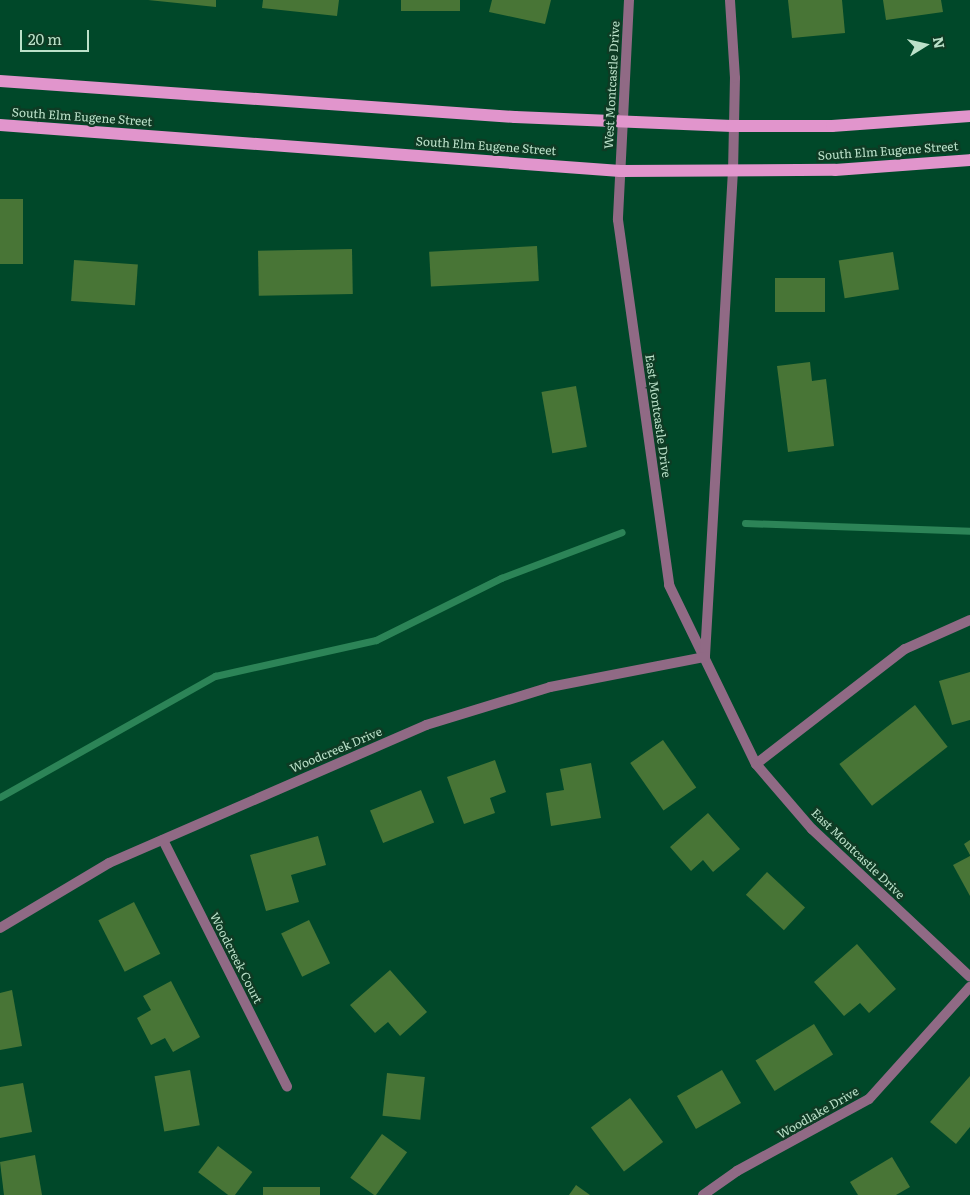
<!DOCTYPE html>
<style>
body{margin:0}
#map{position:relative;width:970px;height:1195px;overflow:hidden;background:#004829;font-family:Literata,serif}
div>[style]{position:absolute}
.stream>*{height:7px;margin:-3.5px;padding:0 3.5px;transform-origin:3.5px;border-radius:3.5px;background:#2c8457}
.building>*{inset:0;background:#487536;transform-origin:0 0}
.lane>*{height:10px;margin:-5px;padding:0 5px;transform-origin:5px;border-radius:5px;background:#906a85}
.street>*{height:10px;margin:-5px;padding:0 5px;transform-origin:5px;border-radius:5px;background:#906a85}
.primary>*{height:12px;margin:-6px;padding:0 6px;transform-origin:6px;border-radius:6px;background:#e195cc}
span{translate:-50% -50%;white-space:nowrap;text-align:center;line-height:1.15;-webkit-text-stroke:5px #0e3b24;paint-order:stroke}
.street-label{font-size:12px;color:#bbe1c9}
.north{position:absolute;left:900px;top:20px;width:50px;height:50px;-webkit-text-stroke:4px #0e3b24;paint-order:stroke;rotate:80deg;font-size:14px;font-weight:700;line-height:20px;text-align:center;color:#bbe1c9}
.north::after{content:'';display:block;margin:auto;width:18px;height:22px;background:#bbe1c9;clip-path:polygon(50% 0,100% 100%,50% 72%,0 100%)}
.scale{position:absolute;left:20px;top:30px;width:69px;height:22px;box-sizing:border-box;border:2px solid #bbe1c9;border-top:0;padding-left:6px;font-size:15px;line-height:18px;white-space:nowrap;color:#bbe1c9;-webkit-text-stroke:4px #0e3b24;paint-order:stroke}
</style>
<div id="map">
<div class="stream">
<i style="left:745px;top:523px;width:225px;rotate:2deg"></i>
<i style="left:0;top:797px;width:247px;rotate:-29.4deg"></i>
<i style="left:215px;top:676px;width:165px;rotate:-12.6deg"></i>
<i style="left:376px;top:640px;width:140px;rotate:-26.4deg"></i>
<i style="left:501px;top:578px;width:129px;rotate:-20.8deg"></i>
</div>
<div class="building">
<i style="clip-path:polygon(148px 0,216px 0,216px 7px)"></i>
<i style="clip-path:polygon(263px 0,339px 0,337px 16px,262px 8px)"></i>
<i style="left:401px;top:0;width:59px;height:11px"></i>
<i style="clip-path:polygon(492px 0,551px 0,545px 24px,489px 12px)"></i>
<i style="clip-path:polygon(788px 0,842px 0,845px 33px,792px 38px)"></i>
<i style="clip-path:polygon(883px 0,941px 0,943px 12px,886px 20px)"></i>
<i style="left:0;top:199px;width:23px;height:65px"></i>
<i style="left:537px;top:246px;width:35px;height:108px;rotate:87deg"></i>
<i style="left:352px;top:249px;width:45px;height:94px;rotate:89deg"></i>
<i style="left:893px;top:252px;width:38px;height:55px;rotate:81deg"></i>
<i style="left:74px;top:260px;width:64px;height:41px;rotate:4deg"></i>
<i style="left:775px;top:278px;width:50px;height:34px"></i>
<i style="clip-path:polygon(810px 362px,812px 381px,826px 379px,834px 446px,788px 452px,777px 366px)"></i>
<i style="left:576px;top:386px;width:62px;height:35px;rotate:80deg"></i>
<i style="clip-path:polygon(970px 672px,970px 720px,952px 725px,939px 681px)"></i>
<i style="left:915px;top:705px;width:53px;height:96px;rotate:52deg"></i>
<i style="left:663px;top:740px;width:58px;height:40px;rotate:55deg"></i>
<i style="clip-path:polygon(495px 760px,506px 792px,490px 798px,495px 813px,464px 824px,447px 777px)"></i>
<i style="clip-path:polygon(591px 763px,601px 818px,551px 826px,546px 793px,564px 790px,560px 769px)"></i>
<i style="left:421px;top:790px;width:35px;height:55px;rotate:68deg"></i>
<i style="clip-path:polygon(708px 813px,740px 849px,713px 872px,703px 860px,691px 871px,670px 847px)"></i>
<i style="clip-path:polygon(318px 836px,326px 865px,291px 875px,299px 902px,266px 911px,250px 855px)"></i>
<i style="clip-path:polygon(970px 840px,970px 855px,964px 844px)"></i>
<i style="clip-path:polygon(970px 856px,970px 896px,953px 865px)"></i>
<i style="left:767px;top:872px;width:52px;height:31px;rotate:43deg"></i>
<i style="left:134px;top:902px;width:58px;height:40px;rotate:63deg"></i>
<i style="left:309px;top:920px;width:48px;height:31px;rotate:64deg"></i>
<i style="clip-path:polygon(857px 944px,896px 989px,869px 1013px,860px 1003px,844px 1016px,814px 982px)"></i>
<i style="clip-path:polygon(390px 970px,427px 1012px,400px 1036px,388px 1022px,375px 1033px,350px 1005px)"></i>
<i style="clip-path:polygon(171px 981px,200px 1037px,173px 1052px,165px 1038px,151px 1045px,137px 1018px,151px 1010px,143px 996px)"></i>
<i style="clip-path:polygon(12px 990px,22px 1046px,0 1050px,0 993px)"></i>
<i style="left:814px;top:1024px;width:36px;height:69px;rotate:58deg"></i>
<i style="left:190px;top:1070px;width:56px;height:36px;rotate:80deg"></i>
<i style="left:722px;top:1070px;width:38px;height:52px;rotate:60deg"></i>
<i style="left:387px;top:1073px;width:38px;height:43px;rotate:6deg"></i>
<i style="clip-path:polygon(970px 1076px,970px 1127px,956px 1144px,930px 1122px)"></i>
<i style="clip-path:polygon(23px 1083px,32px 1132px,0 1138px,0 1087px)"></i>
<i style="left:630px;top:1098px;width:55px;height:49px;rotate:53deg"></i>
<i style="left:382px;top:1134px;width:31px;height:54px;rotate:36deg"></i>
<i style="left:218px;top:1146px;width:43px;height:33px;rotate:37deg"></i>
<i style="clip-path:polygon(35px 1155px,42px 1195px,4px 1195px,0 1162px)"></i>
<i style="clip-path:polygon(892px 1157px,910px 1187px,896px 1195px,858px 1195px,850px 1182px)"></i>
<i style="clip-path:polygon(576px 1185px,590px 1195px,569px 1195px)"></i>
<i style="left:320px;top:1187px;width:8px;height:57px;rotate:90deg"></i>
</div>
<div class="lane">
<i style="left:756px;top:764px;width:188px;rotate:-37.7deg"></i>
<i style="left:905px;top:649px;width:71px;rotate:-24deg"></i>
</div>
<div class="street">
<i style="left:629px;top:0;width:220px;rotate:92.9deg"></i>
<i style="left:618px;top:220px;width:369px;rotate:82deg"></i>
<i style="left:669px;top:585px;width:199px;rotate:64.1deg"></i>
<i style="left:756px;top:764px;width:86px;rotate:49.3deg"></i>
<i style="left:812px;top:829px;width:216px;rotate:43.1deg"></i>
<i style="left:705px;top:656px;width:485px;rotate:-86.7deg"></i>
<i style="left:733px;top:172px;width:94px;rotate:-88.8deg"></i>
<i style="left:735px;top:78px;width:78px;rotate:-93.7deg"></i>
<i style="left:163px;top:840px;width:276px;rotate:63.3deg"></i>
<i style="left:0;top:928px;width:127px;rotate:-30.8deg"></i>
<i style="left:109px;top:863px;width:346px;rotate:-23.5deg"></i>
<i style="left:426px;top:725px;width:130px;rotate:-17deg"></i>
<i style="left:550px;top:687px;width:158px;rotate:-11deg"></i>
<i style="left:703px;top:1195px;width:42px;rotate:-35.2deg"></i>
<i style="left:737px;top:1171px;width:150px;rotate:-28.6deg"></i>
<i style="left:869px;top:1099px;width:151px;rotate:-48deg"></i>
</div>
<div class="primary">
<i style="left:0;top:81px;width:516px;rotate:4deg"></i>
<i style="left:515px;top:117px;width:217px;rotate:2.4deg"></i>
<i style="left:732px;top:126px;width:100px"></i>
<i style="left:832px;top:126px;width:138px;rotate:-4.1deg"></i>
<i style="left:0;top:125px;width:622px;rotate:4.24deg"></i>
<i style="left:620px;top:171px;width:215px;rotate:-0.3deg"></i>
<i style="left:835px;top:170px;width:135px;rotate:-4.2deg"></i>
</div>
<div class="street-label">
<span style="left:612px;top:85px;rotate:-87deg">West Montcastle Drive</span>
<span style="left:82px;top:117px;rotate:4deg">South Elm Eugene Street</span>
<span style="left:486px;top:146px;rotate:4deg">South Elm Eugene Street</span>
<span style="left:888px;top:151px;rotate:-4deg">South Elm Eugene Street</span>
<span style="left:658px;top:416px;rotate:82deg">East Montcastle Drive</span>
<span style="left:336px;top:750px;rotate:-23deg">Woodcreek Drive</span>
<span style="left:858px;top:854px;rotate:44deg">East Montcastle Drive</span>
<span style="left:236px;top:958px;rotate:63deg">Woodcreek Court</span>
<span style="left:818px;top:1113px;rotate:-30deg">Woodlake Drive</span>
</div>
<div class="north">N</div>
<div class="scale">20 m</div>
</div>
